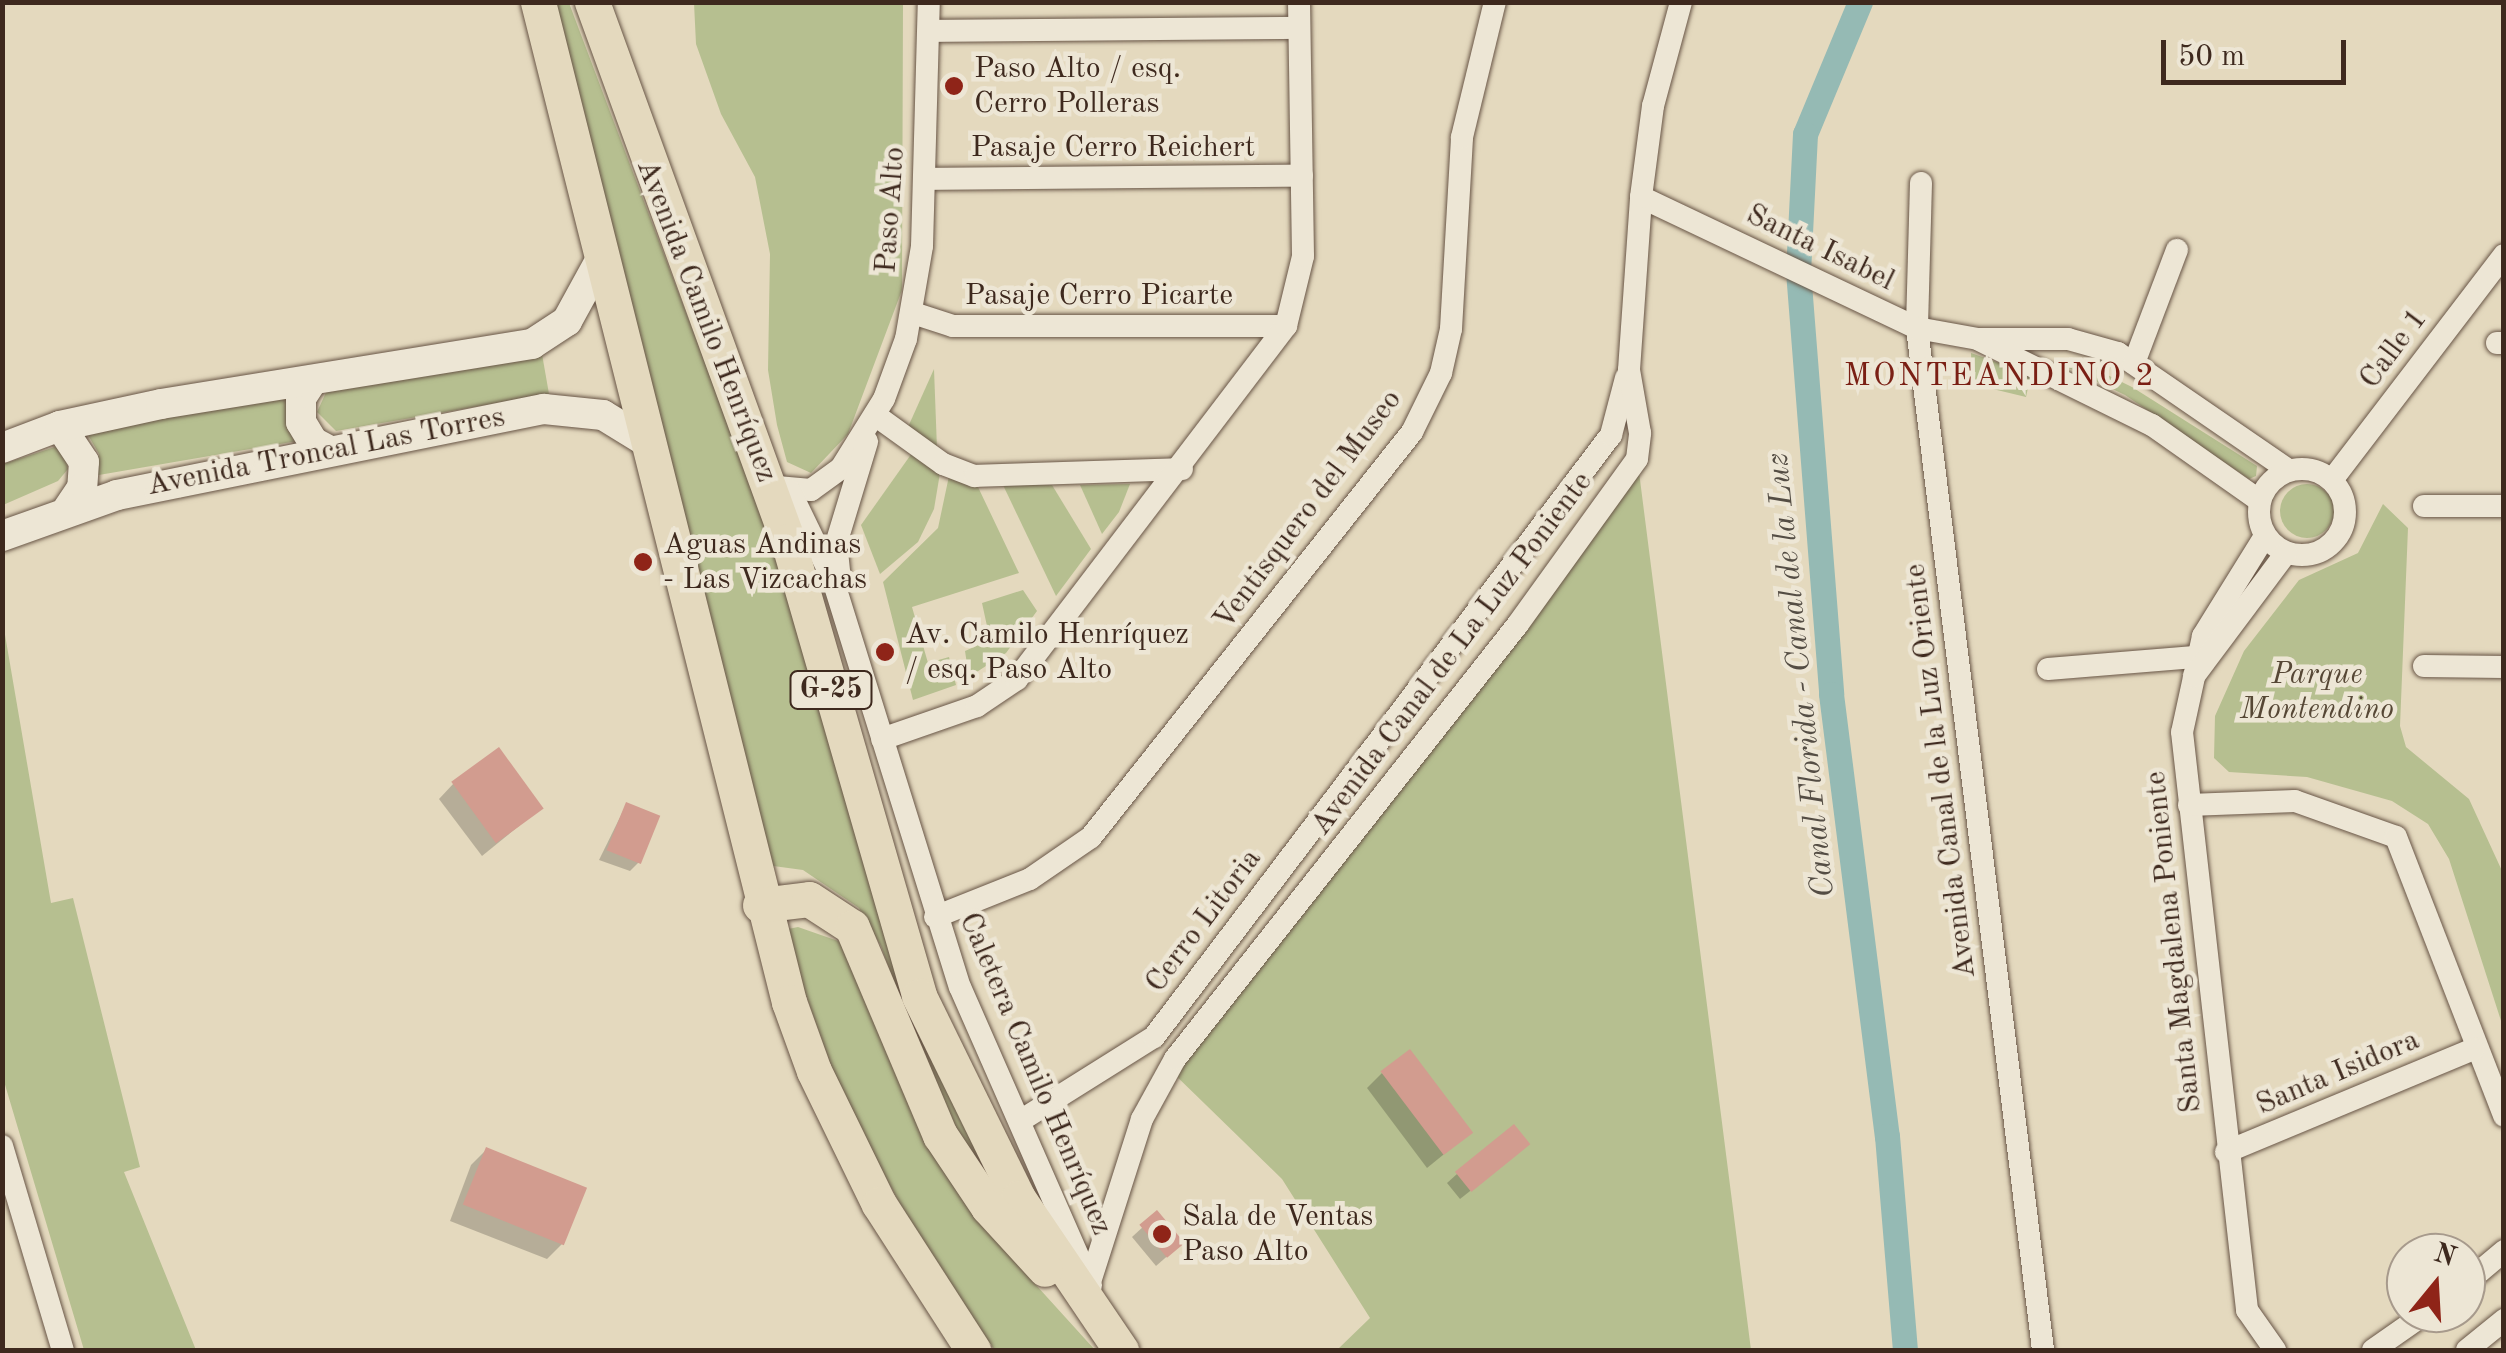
<!DOCTYPE html>
<meta charset="utf-8">
<style>
body{margin:0}
#map{position:relative;width:2506px;height:1353px;overflow:hidden;background:#e4d9be;font-family:"Old Standard TT",serif}
div>[style]{position:absolute}
.green>*{inset:0;background:#b6bf90}
.round{border-radius:50%}
.shadow>*{inset:0;background:#0003}
.canal>*{height:25px;margin:-12.5px;padding:0 12.5px;transform-origin:12.5px;border-radius:12.5px;background:#95bab4}
.building>*{inset:0;background:#d29c8f;transform-origin:0 0}
.roads{filter:drop-shadow(0 0 2px #685546) drop-shadow(0 0 2px #685546)}
.street>*{height:22px;margin:-11px;padding:0 11px;transform-origin:11px;border-radius:11px;background:#ede6d5}
.street>.ring{margin:-11px;padding:0;box-sizing:content-box;background:none;border:22px solid #ede6d5;border-radius:50%}
.secondary>*{height:30px;margin:-15px;padding:0 15px;transform-origin:15px;border-radius:15px;background:#ede6d5}
.primary>*{height:35px;margin:-17.5px;padding:0 17.5px;transform-origin:17.5px;border-radius:17.5px;background:#e4d9be}
.dots>*{width:28px;height:28px;translate:-50% -50%;box-sizing:border-box;border:5px solid #ede6d5;border-radius:50%}
span{translate:-50% -50%;white-space:nowrap;text-align:center;line-height:1.15;-webkit-text-stroke:9px #ede6d5;paint-order:stroke}
.shield-label span{padding:2px 8px;background:#ede6d5;border:2px solid;border-radius:8px;-webkit-text-stroke-width:0}
.shield-label{font-size:28px;color:#3e291e;font-weight:700}
.poi-label{font-size:30px;color:#3e291e}
.left{translate:0 -50%;text-align:left}
.street-label{font-size:30px;color:#3e291e}
.park-label{font-size:30px;color:#564735;font-style:italic}
.neighbourhood-label{font-size:32px;color:#7a1f14;letter-spacing:2.5px}
.water-label{font-size:32px;color:#544d44;font-style:italic}
.frame{position:absolute;inset:0;border:5px solid #3e291e;pointer-events:none}
.north{position:absolute;left:2386px;top:1233px;width:100px;height:100px;box-sizing:border-box;background:#ede6d5;border:2px solid #a79a8c;border-radius:50%;rotate:18deg;font-size:28px;font-weight:700;line-height:40px;text-align:center;color:#3e291e}
.north::after{content:'';display:block;margin:auto;width:35px;height:45px;background:#8f2418;clip-path:polygon(50% 0,100% 100%,50% 72%,0 100%)}
.scale{position:absolute;left:2161px;top:40px;width:185px;height:45px;box-sizing:border-box;border:5px solid #3e291e;border-top:0;padding-left:12px;font-size:30px;line-height:35px;white-space:nowrap;color:#3e291e;-webkit-text-stroke:8px #ede6d5;paint-order:stroke}
</style>
<div id="map">
<div class="green">
<i style="clip-path:polygon(555px 3px,569px 3px,764px 519px,997px 1195px,967px 1155px,925px 1067px,881px 946px,859px 908px,803px 870px,766px 865px)"></i>
<i style="clip-path:polygon(694px 3px,903px 3px,902px 290px,848px 434px,811px 473px,787px 462px,777px 425px,768px 370px,770px 254px,755px 177px,721px 114px,696px 44px)"></i>
<i style="clip-path:polygon(1971px 353px,2031px 374px,2026px 397px,1972px 384px)"></i>
<i style="clip-path:polygon(542px 354px,549px 394px,336px 431px,317px 412px,329px 386px)"></i>
<i style="clip-path:polygon(2056px 362px,2091px 367px,2132px 387px,2257px 466px,2256px 476px,2249px 479px,2125px 395px)"></i>
<i style="clip-path:polygon(934px 369px,937px 449px,908px 427px)"></i>
<i style="clip-path:polygon(293px 395px,303px 440px,93px 476px,99px 454px,84px 428px)"></i>
<i style="clip-path:polygon(61px 445px,68px 469px,58px 481px,3px 505px,3px 464px)"></i>
<i style="clip-path:polygon(912px 453px,940px 473px,934px 509px,918px 542px,880px 574px,861px 525px)"></i>
<i style="clip-path:polygon(1639px 472px,1751px 1350px,1337px 1350px,1370px 1318px,1282px 1179px,1168px 1068px)"></i>
<i style="clip-path:polygon(949px 476px,978px 487px,1019px 573px,912px 607px,928px 663px,949px 657px,956px 685px,913px 700px,883px 582px,938px 528px)"></i>
<i style="clip-path:polygon(1130px 484px,1119px 512px,1102px 534px,1080px 485px)"></i>
<i class="round" style="left:2280px;top:484px;width:54px;height:54px"></i>
<i style="clip-path:polygon(1003px 485px,1052px 485px,1091px 549px,1056px 596px)"></i>
<i style="clip-path:polygon(2383px 504px,2408px 528px,2400px 726px,2406px 747px,2469px 799px,2503px 873px,2503px 1027px,2449px 859px,2428px 824px,2392px 801px,2307px 777px,2229px 772px,2214px 758px,2215px 716px,2244px 651px,2299px 580px,2358px 553px)"></i>
<i style="clip-path:polygon(1023px 590px,1037px 611px,1006px 653px,969px 677px,965px 651px,990px 640px,982px 603px)"></i>
<i style="clip-path:polygon(3px 623px,51px 903px,73px 898px,140px 1167px,124px 1172px,196px 1350px,84px 1350px,3px 1078px)"></i>
<i style="clip-path:polygon(798px 927px,841px 942px,978px 1221px,1095px 1350px,995px 1350px,982px 1334px,924px 1248px,842px 1097px,783px 930px)"></i>
</div>
<div class="shadow">
<i style="clip-path:polygon(454px 783px,541px 808px,482px 856px,439px 799px)"></i>
<i style="clip-path:polygon(626px 805px,640px 861px,630px 871px,599px 860px)"></i>
<i style="clip-path:polygon(1382px 1073px,1470px 1133px,1427px 1168px,1367px 1088px)"></i>
<i style="clip-path:polygon(486px 1150px,563px 1243px,547px 1259px,450px 1221px,471px 1165px)"></i>
<i style="clip-path:polygon(1517px 1154px,1460px 1199px,1447px 1183px,1457px 1174px)"></i>
<i style="clip-path:polygon(1157px 1214px,1172px 1252px,1156px 1266px,1132px 1237px)"></i>
</div>
<div class="canal">
<i style="left:1860px;top:2px;width:143px;rotate:112.6deg"></i>
<i style="left:1805px;top:134px;width:137px;rotate:92.9deg"></i>
<i style="left:1798px;top:271px;width:424px;rotate:85.5deg"></i>
<i style="left:1831px;top:694px;width:446px;rotate:82.8deg"></i>
<i style="left:1887px;top:1136px;width:215px;rotate:85.2deg"></i>
</div>
<div class="building">
<i style="left:499px;top:747px;width:76px;height:59px;rotate:54deg"></i>
<i style="left:626px;top:802px;width:37px;height:52px;rotate:22deg"></i>
<i style="left:1410px;top:1049px;width:105px;height:37px;rotate:53deg"></i>
<i style="left:1514px;top:1124px;width:26px;height:76px;rotate:51deg"></i>
<i style="left:486px;top:1147px;width:109px;height:62px;rotate:22deg"></i>
<i style="left:1157px;top:1210px;width:43px;height:23px;rotate:50deg"></i>
</div>
<div class="roads">
<div class="street">
<i style="left:930px;top:31px;width:369px;rotate:-0.5deg"></i>
<i style="left:925px;top:179px;width:377px;rotate:-0.5deg"></i>
<i style="left:1921px;top:183px;width:145px;rotate:91.6deg"></i>
<i style="left:1917px;top:328px;width:1030px;rotate:82.97deg"></i>
<i style="left:1641px;top:197px;width:306px;rotate:25.4deg"></i>
<i style="left:1917px;top:328px;width:62px;rotate:10.2deg"></i>
<i style="left:1978px;top:339px;width:90px"></i>
<i style="left:2068px;top:339px;width:52px;rotate:15.6deg"></i>
<i style="left:2118px;top:353px;width:206px;rotate:34.5deg"></i>
<i style="left:913px;top:313px;width:42px;rotate:18deg"></i>
<i style="left:953px;top:326px;width:333px"></i>
<i style="left:1981px;top:341px;width:191px;rotate:26.2deg"></i>
<i style="left:2152px;top:425px;width:132px;rotate:35.1deg"></i>
<i style="left:2497px;top:343px;width:7px"></i>
<i style="left:2134px;top:363px;width:121px;rotate:-69.2deg"></i>
<i style="left:875px;top:415px;width:84px;rotate:35.8deg"></i>
<i style="left:943px;top:464px;width:34px;rotate:21deg"></i>
<i style="left:975px;top:476px;width:207px;rotate:-1.9deg"></i>
<i class="ring" style="left:2259px;top:469px;width:64px;height:64px"></i>
<i style="left:2332px;top:480px;width:283px;rotate:-52.6deg"></i>
<i style="left:777px;top:487px;width:34px;rotate:5deg"></i>
<i style="left:811px;top:490px;width:37px;rotate:-36deg"></i>
<i style="left:841px;top:468px;width:81px;rotate:-58.1deg"></i>
<i style="left:884px;top:399px;width:64px;rotate:-69.9deg"></i>
<i style="left:906px;top:339px;width:94px;rotate:-80.2deg"></i>
<i style="left:922px;top:246px;width:244px;rotate:-88.4deg"></i>
<i style="left:790px;top:491px;width:99px;rotate:64.2deg"></i>
<i style="left:833px;top:580px;width:426px;rotate:72.7deg"></i>
<i style="left:960px;top:987px;width:326px;rotate:66.3deg"></i>
<i style="left:2424px;top:506px;width:80px"></i>
<i style="left:2265px;top:536px;width:118px;rotate:121.8deg"></i>
<i style="left:2203px;top:636px;width:98px;rotate:102.3deg"></i>
<i style="left:2182px;top:732px;width:582px;rotate:83.58deg"></i>
<i style="left:2247px;top:1310px;width:49px;rotate:55deg"></i>
<i style="left:840px;top:580px;width:36px;rotate:-96deg"></i>
<i style="left:836px;top:544px;width:107px;rotate:-73.1deg"></i>
<i style="left:2424px;top:666px;width:80px;rotate:0.7deg"></i>
<i style="left:2048px;top:669px;width:147px;rotate:-4.7deg"></i>
<i style="left:2194px;top:676px;width:154px;rotate:-53.2deg"></i>
<i style="left:882px;top:739px;width:101px;rotate:-19.2deg"></i>
<i style="left:977px;top:706px;width:48px;rotate:-34deg"></i>
<i style="left:1017px;top:679px;width:444px;rotate:-52.7deg"></i>
<i style="left:1286px;top:326px;width:72px;rotate:-76.3deg"></i>
<i style="left:1303px;top:256px;width:254px;rotate:-90.9deg"></i>
<i style="left:2189px;top:805px;width:106px;rotate:-2.2deg"></i>
<i style="left:2295px;top:801px;width:107px;rotate:19.6deg"></i>
<i style="left:2396px;top:837px;width:299px;rotate:68.8deg"></i>
<i style="left:935px;top:917px;width:102px;rotate:-21.8deg"></i>
<i style="left:1030px;top:879px;width:74px;rotate:-34.5deg"></i>
<i style="left:1091px;top:837px;width:517px;rotate:-51.6deg"></i>
<i style="left:1412px;top:432px;width:66px;rotate:-63.8deg"></i>
<i style="left:1441px;top:373px;width:45px;rotate:-77.2deg"></i>
<i style="left:1451px;top:329px;width:192px;rotate:-86.7deg"></i>
<i style="left:1462px;top:137px;width:139px;rotate:-76.3deg"></i>
<i style="left:1020px;top:1121px;width:158px;rotate:-32.1deg"></i>
<i style="left:1154px;top:1037px;width:756px;rotate:-52.8deg"></i>
<i style="left:1611px;top:435px;width:59px;rotate:-75.3deg"></i>
<i style="left:2px;top:1146px;width:213px;rotate:73.4deg"></i>
<i style="left:2226px;top:1152px;width:268px;rotate:-22.6deg"></i>
<i style="left:1090px;top:1282px;width:171px;rotate:-72.3deg"></i>
<i style="left:1142px;top:1119px;width:68px;rotate:-61.2deg"></i>
<i style="left:1175px;top:1059px;width:554px;rotate:-51.74deg"></i>
<i style="left:1518px;top:624px;width:203px;rotate:-54.2deg"></i>
<i style="left:1637px;top:459px;width:26px;rotate:-83deg"></i>
<i style="left:1640px;top:433px;width:64px;rotate:-99.9deg"></i>
<i style="left:1629px;top:370px;width:173px;rotate:-86deg"></i>
<i style="left:1641px;top:197px;width:92px;rotate:-82.5deg"></i>
<i style="left:1653px;top:106px;width:108px;rotate:-74.9deg"></i>
<i style="left:2466px;top:1283px;width:50px;rotate:-40.1deg"></i>
<i style="left:2373px;top:1350px;width:65px;rotate:-34.9deg"></i>
<i style="left:2467px;top:1350px;width:48px;rotate:-39deg"></i>
</div>
<div class="secondary">
<i style="left:312px;top:381px;width:20px;rotate:123deg"></i>
<i style="left:301px;top:398px;width:24px;rotate:90deg"></i>
<i style="left:301px;top:422px;width:23px;rotate:59deg"></i>
<i style="left:313px;top:442px;width:17px;rotate:28deg"></i>
<i style="left:60px;top:426px;width:43px;rotate:56.3deg"></i>
<i style="left:84px;top:462px;width:26px;rotate:94deg"></i>
<i style="left:82px;top:488px;width:25px;rotate:124deg"></i>
<i style="left:2px;top:448px;width:62px;rotate:-20.8deg"></i>
<i style="left:60px;top:426px;width:103px;rotate:-12.3deg"></i>
<i style="left:161px;top:404px;width:376px;rotate:-9.2deg"></i>
<i style="left:532px;top:344px;width:42px;rotate:-33.3deg"></i>
<i style="left:567px;top:321px;width:73px;rotate:-61.3deg"></i>
<i style="left:2px;top:536px;width:122px;rotate:-19.6deg"></i>
<i style="left:117px;top:495px;width:436px;rotate:-11.4deg"></i>
<i style="left:544px;top:409px;width:59px;rotate:5.8deg"></i>
<i style="left:603px;top:415px;width:52px;rotate:31.5deg"></i>
</div>
<div class="primary">
<i style="left:538px;top:2px;width:1031px;rotate:75.91deg"></i>
<i style="left:789px;top:1002px;width:73px;rotate:70.1deg"></i>
<i style="left:814px;top:1071px;width:148px;rotate:64deg"></i>
<i style="left:879px;top:1204px;width:174px;rotate:57.2deg"></i>
<i style="left:592px;top:2px;width:574px;rotate:70.02deg"></i>
<i style="left:788px;top:541px;width:473px;rotate:73.9deg"></i>
<i style="left:919px;top:996px;width:225px;rotate:63.9deg"></i>
<i style="left:1018px;top:1198px;width:184px;rotate:55.9deg"></i>
<i style="left:760px;top:905px;width:49px;rotate:-7deg"></i>
<i style="left:809px;top:899px;width:51px;rotate:33.1deg"></i>
<i style="left:852px;top:927px;width:226px;rotate:67.1deg"></i>
<i style="left:940px;top:1135px;width:87px;rotate:56.3deg"></i>
<i style="left:988px;top:1207px;width:84px;rotate:47.4deg"></i>
</div>
</div>
<div class="dots">
<i style="left:954px;top:86px;background:#8f2418"></i>
<i style="left:643px;top:562px;background:#8f2418"></i>
<i style="left:885px;top:652px;background:#8f2418"></i>
<i style="left:1162px;top:1234px;background:#8f2418"></i>
</div>
<div class="shield-label">
<span style="left:831px;top:690px">G-25</span>
</div>
<div class="poi-label">
<span class="left" style="left:974px;top:86px">Paso Alto / esq.<br>Cerro Polleras</span>
<span class="left" style="left:663px;top:562px">Aguas Andinas<br>- Las Vizcachas</span>
<span class="left" style="left:905px;top:652px">Av. Camilo Henríquez<br>/ esq. Paso Alto</span>
<span class="left" style="left:1182px;top:1234px">Sala de Ventas<br>Paso Alto</span>
</div>
<div class="street-label">
<span style="left:1113px;top:148px">Pasaje Cerro Reichert</span>
<span style="left:891px;top:210px;rotate:-86deg">Paso Alto</span>
<span style="left:1820px;top:248px;rotate:26deg">Santa Isabel</span>
<span style="left:1099px;top:296px">Pasaje Cerro Picarte</span>
<span style="left:706px;top:321px;rotate:69deg">Avenida Camilo Henríquez</span>
<span style="left:2394px;top:349px;rotate:-53deg">Calle 1</span>
<span style="left:326px;top:452px;rotate:-11deg">Avenida Troncal Las Torres</span>
<span style="left:1308px;top:510px;rotate:-53deg">Ventisquero del Museo</span>
<span style="left:1452px;top:654px;rotate:-53deg">Avenida Canal de La Luz Poniente</span>
<span style="left:1941px;top:771px;rotate:-97deg">Avenida Canal de la Luz Oriente</span>
<span style="left:1204px;top:921px;rotate:-53deg">Cerro Litoria</span>
<span style="left:2174px;top:942px;rotate:-96deg">Santa Magdalena Poniente</span>
<span style="left:2338px;top:1073px;rotate:-23deg">Santa Isidora</span>
<span style="left:1035px;top:1074px;rotate:67deg">Caletera Camilo Henríquez</span>
</div>
<div class="park-label">
<span style="left:2317px;top:692px">Parque<br>Montendino</span>
</div>
<div class="neighbourhood-label">
<span style="left:2000px;top:377px">MONTEANDINO 2</span>
</div>
<div class="water-label">
<span style="left:1802px;top:675px;rotate:-96deg">Canal Florida - Canal de la Luz</span>
</div>
<div class="frame"></div>
<div class="north">N</div>
<div class="scale">50 m</div>
</div>
